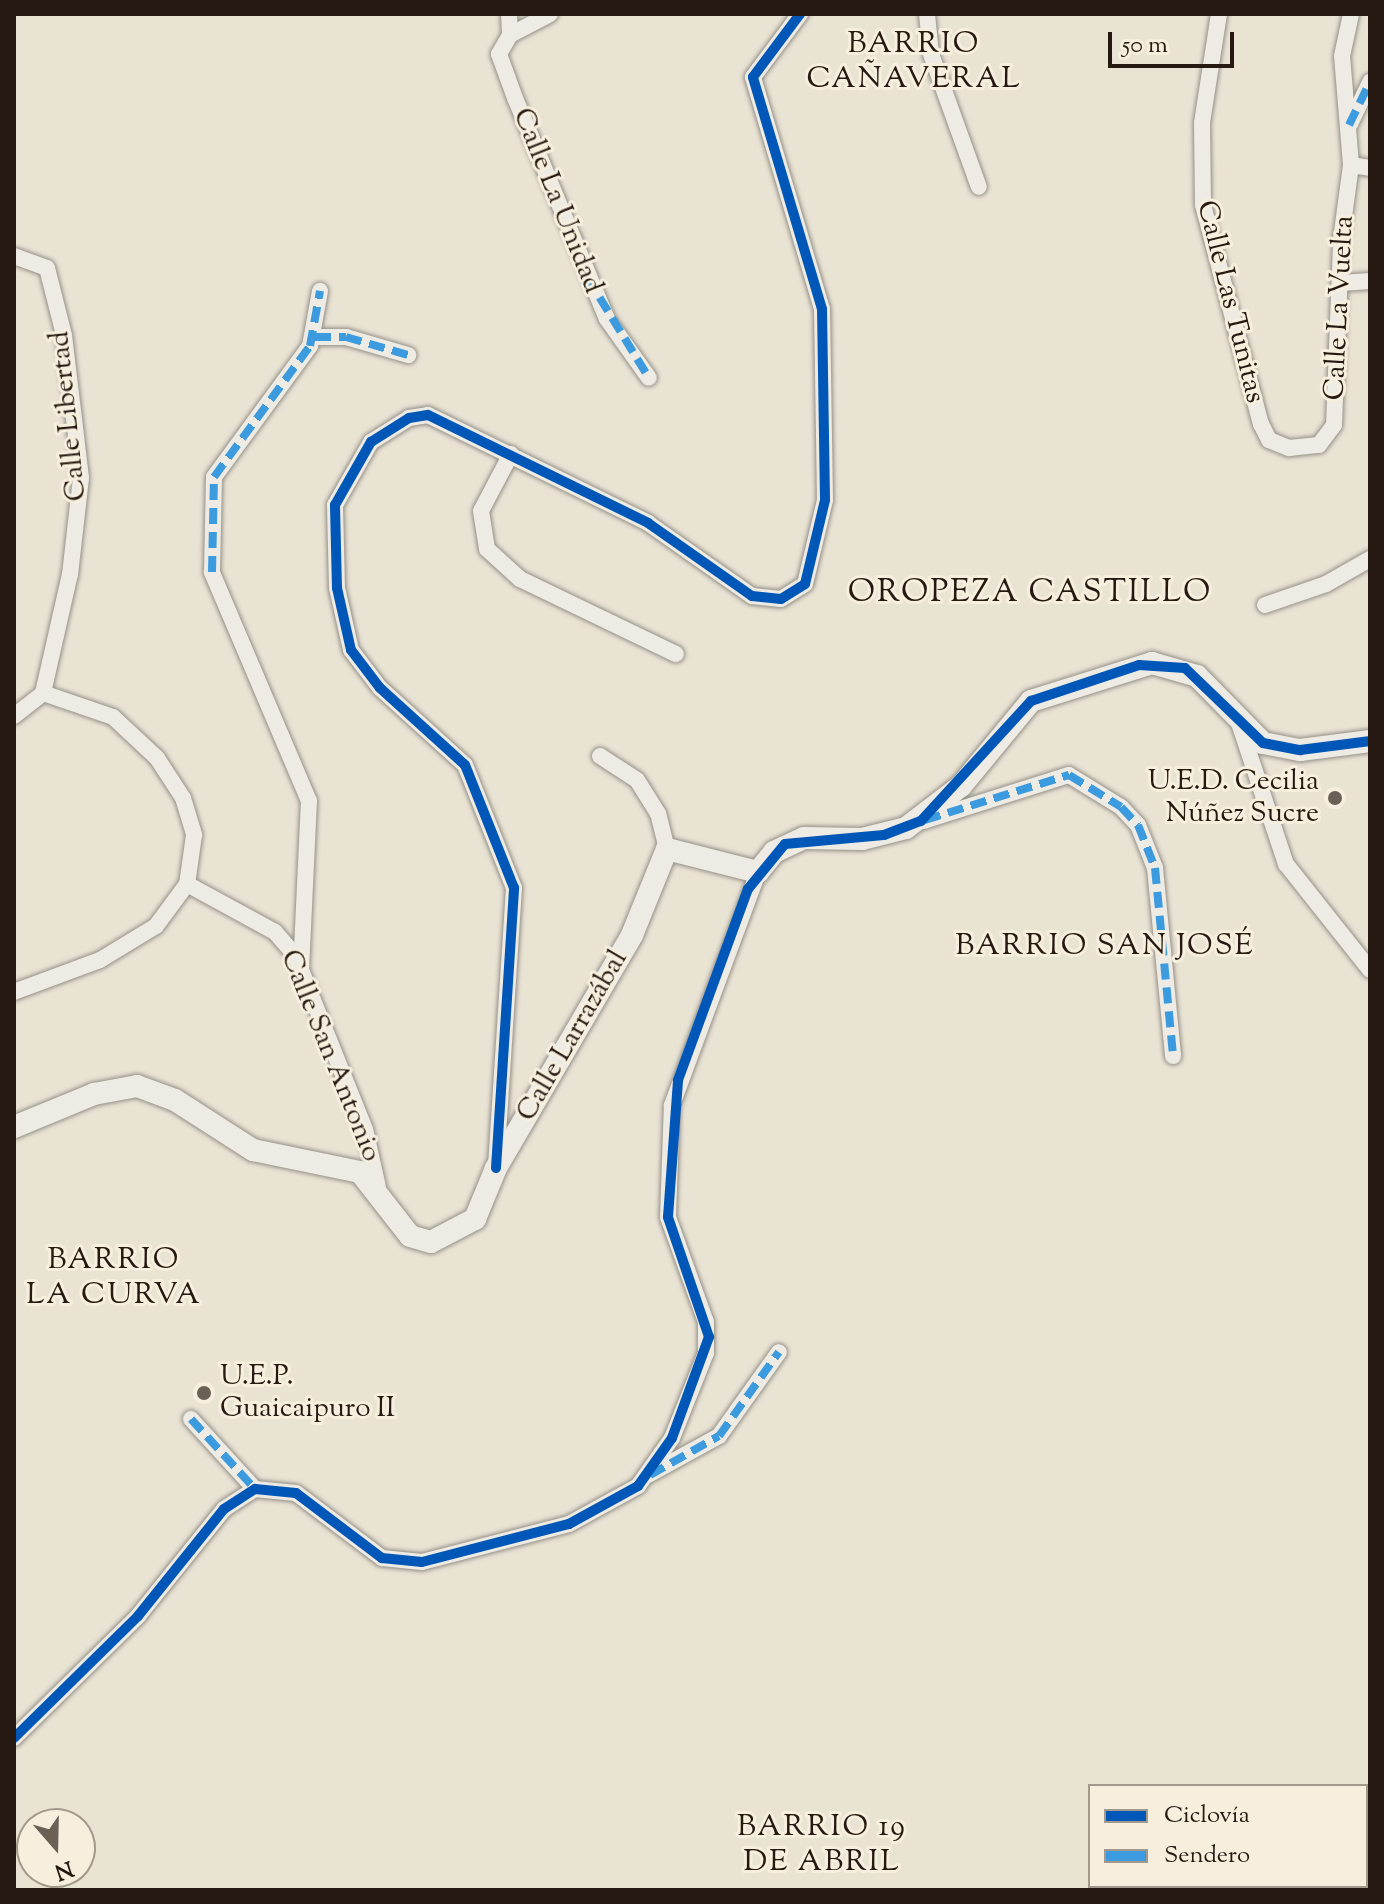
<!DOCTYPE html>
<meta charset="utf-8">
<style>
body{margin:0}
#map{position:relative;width:1384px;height:1904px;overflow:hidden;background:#e9e3d4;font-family:"Sorts Mill Goudy",serif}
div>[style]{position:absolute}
.roads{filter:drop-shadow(0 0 2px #959087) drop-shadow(0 0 2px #959087)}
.street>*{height:16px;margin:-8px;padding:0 8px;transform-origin:8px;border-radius:8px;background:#edebe3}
.secondary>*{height:22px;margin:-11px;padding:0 11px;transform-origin:11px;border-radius:11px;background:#edebe3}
.quiet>*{height:8px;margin-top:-4px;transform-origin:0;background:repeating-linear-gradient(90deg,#3c9bde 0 16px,transparent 0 24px)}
.cycleway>*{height:10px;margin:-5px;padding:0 5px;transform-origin:5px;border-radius:5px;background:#0057b8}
.dots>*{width:22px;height:22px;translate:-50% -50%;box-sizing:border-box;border:4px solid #f6efde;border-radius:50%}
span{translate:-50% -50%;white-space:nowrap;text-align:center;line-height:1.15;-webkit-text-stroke:6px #f6efde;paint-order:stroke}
.street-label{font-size:28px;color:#251912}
.poi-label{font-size:28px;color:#251912}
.right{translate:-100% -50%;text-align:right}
.left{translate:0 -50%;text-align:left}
.neighbourhood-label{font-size:30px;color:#251912;letter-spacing:2px}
.quarter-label{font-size:32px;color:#251912;letter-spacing:2px}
.frame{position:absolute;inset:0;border:16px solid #251912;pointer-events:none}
.legend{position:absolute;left:1088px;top:1784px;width:280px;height:104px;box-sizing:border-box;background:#f6efde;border:2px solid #a2998c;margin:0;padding:10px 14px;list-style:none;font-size:24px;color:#251912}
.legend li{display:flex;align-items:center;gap:16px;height:40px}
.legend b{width:40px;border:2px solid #a2998c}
.north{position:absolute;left:16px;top:1808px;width:80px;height:80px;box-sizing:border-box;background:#f6efde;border:2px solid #a2998c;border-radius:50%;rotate:160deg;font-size:22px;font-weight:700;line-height:32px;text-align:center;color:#251912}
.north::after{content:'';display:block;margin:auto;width:28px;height:36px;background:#6a6056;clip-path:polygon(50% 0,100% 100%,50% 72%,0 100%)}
.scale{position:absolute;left:1108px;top:32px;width:126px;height:36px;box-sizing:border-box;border:4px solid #251912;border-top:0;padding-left:10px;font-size:24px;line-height:28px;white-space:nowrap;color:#251912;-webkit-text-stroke:6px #f6efde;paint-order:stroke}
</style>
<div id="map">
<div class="roads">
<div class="street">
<i style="left:509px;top:14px;width:21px;rotate:87deg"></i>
<i style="left:510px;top:35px;width:22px;rotate:120deg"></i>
<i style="left:499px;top:54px;width:47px;rotate:70deg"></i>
<i style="left:515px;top:98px;width:239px;rotate:67.4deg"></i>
<i style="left:607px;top:319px;width:72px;rotate:54.6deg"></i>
<i style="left:927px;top:14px;width:40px;rotate:84.3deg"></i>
<i style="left:931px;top:54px;width:141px;rotate:70.2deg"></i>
<i style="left:1219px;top:14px;width:110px;rotate:98.9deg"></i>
<i style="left:1202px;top:123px;width:82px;rotate:89.3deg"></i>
<i style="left:1203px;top:205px;width:227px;rotate:75.2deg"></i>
<i style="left:1261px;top:424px;width:18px;rotate:63deg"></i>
<i style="left:1269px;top:440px;width:22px;rotate:22deg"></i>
<i style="left:1289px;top:448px;width:30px;rotate:-6deg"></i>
<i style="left:1319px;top:445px;width:25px;rotate:-53deg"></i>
<i style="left:1334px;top:425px;width:186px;rotate:-87.8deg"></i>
<i style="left:1341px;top:239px;width:75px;rotate:-82.3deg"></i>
<i style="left:1351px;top:165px;width:109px;rotate:-94.7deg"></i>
<i style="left:1342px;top:56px;width:43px;rotate:-77.9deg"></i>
<i style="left:510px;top:35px;width:45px;rotate:-27.7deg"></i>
<i style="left:1350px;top:124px;width:47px;rotate:-64.5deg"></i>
<i style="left:1351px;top:165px;width:19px;rotate:9deg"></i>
<i style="left:14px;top:256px;width:35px;rotate:20deg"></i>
<i style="left:47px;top:268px;width:69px;rotate:75.8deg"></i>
<i style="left:64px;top:335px;width:144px;rotate:83.2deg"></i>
<i style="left:81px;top:478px;width:97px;rotate:96.5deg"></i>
<i style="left:70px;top:574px;width:122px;rotate:102.8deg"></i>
<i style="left:1341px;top:283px;width:29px;rotate:-4deg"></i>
<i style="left:315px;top:337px;width:31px"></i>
<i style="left:346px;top:337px;width:65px;rotate:16.2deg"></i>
<i style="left:511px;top:454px;width:64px;rotate:117.8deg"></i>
<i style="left:481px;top:511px;width:38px;rotate:81deg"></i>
<i style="left:487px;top:549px;width:45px;rotate:42.3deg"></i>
<i style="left:520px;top:579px;width:173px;rotate:25.7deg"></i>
<i style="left:1265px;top:605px;width:65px;rotate:-19deg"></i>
<i style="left:1326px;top:584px;width:51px;rotate:-29.6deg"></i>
<i style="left:14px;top:716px;width:37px;rotate:-38deg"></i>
<i style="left:43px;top:693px;width:74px;rotate:18.9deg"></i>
<i style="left:113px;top:717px;width:60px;rotate:43deg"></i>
<i style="left:157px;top:758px;width:48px;rotate:57deg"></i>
<i style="left:183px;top:798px;width:39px;rotate:73deg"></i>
<i style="left:194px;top:835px;width:49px;rotate:98.1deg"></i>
<i style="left:187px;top:884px;width:52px;rotate:126.4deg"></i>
<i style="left:156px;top:926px;width:66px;rotate:148.7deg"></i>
<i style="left:100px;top:960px;width:92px;rotate:159.6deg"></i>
<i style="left:1238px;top:720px;width:152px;rotate:71.6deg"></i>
<i style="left:1286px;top:864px;width:135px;rotate:51.6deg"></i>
<i style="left:600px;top:756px;width:44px;rotate:33deg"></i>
<i style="left:637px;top:780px;width:39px;rotate:58deg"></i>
<i style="left:658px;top:813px;width:37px;rotate:76deg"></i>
<i style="left:923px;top:821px;width:153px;rotate:-17.5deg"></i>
<i style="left:1069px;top:775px;width:61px;rotate:31.6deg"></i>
<i style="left:1121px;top:807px;width:25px;rotate:47deg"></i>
<i style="left:1138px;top:825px;width:46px;rotate:68.4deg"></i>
<i style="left:1155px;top:868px;width:189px;rotate:84.5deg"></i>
<i style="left:187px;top:884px;width:100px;rotate:28.6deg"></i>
<i style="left:275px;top:932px;width:30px;rotate:49deg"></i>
<i style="left:295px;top:955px;width:188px;rotate:68.1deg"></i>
<i style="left:365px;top:1129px;width:59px;rotate:77.4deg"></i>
<i style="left:301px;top:970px;width:169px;rotate:-87.3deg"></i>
<i style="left:309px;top:801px;width:249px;rotate:-113deg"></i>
<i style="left:212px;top:572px;width:95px;rotate:-88.8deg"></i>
<i style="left:214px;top:477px;width:162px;rotate:-53.8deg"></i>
<i style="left:310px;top:346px;width:56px;rotate:-79.7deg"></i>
<i style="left:496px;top:1166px;width:279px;rotate:-86.3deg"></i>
<i style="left:514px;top:888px;width:132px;rotate:-111.7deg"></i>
<i style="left:465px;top:765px;width:115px;rotate:-137.8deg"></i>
<i style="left:380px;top:688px;width:48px;rotate:-127.3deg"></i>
<i style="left:351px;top:650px;width:64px;rotate:-102.7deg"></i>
<i style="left:337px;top:588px;width:83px;rotate:-91.4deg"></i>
<i style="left:335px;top:505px;width:73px;rotate:-60.3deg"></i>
<i style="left:371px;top:442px;width:45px;rotate:-32.3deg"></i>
<i style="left:409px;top:418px;width:19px;rotate:-9deg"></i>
<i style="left:428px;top:415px;width:245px;rotate:26.1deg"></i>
<i style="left:648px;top:523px;width:127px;rotate:35.1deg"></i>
<i style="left:752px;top:596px;width:29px;rotate:6deg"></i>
<i style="left:781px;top:599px;width:28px;rotate:-32deg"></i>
<i style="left:805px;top:584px;width:86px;rotate:-76.6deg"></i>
<i style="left:825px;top:500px;width:191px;rotate:-90.9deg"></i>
<i style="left:822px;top:309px;width:242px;rotate:-106.6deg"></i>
<i style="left:753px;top:77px;width:79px;rotate:-53.3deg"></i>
<i style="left:191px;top:1419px;width:95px;rotate:47.6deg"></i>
<i style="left:648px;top:1475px;width:81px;rotate:-28.8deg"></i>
<i style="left:719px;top:1436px;width:103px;rotate:-54.5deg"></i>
<i style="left:14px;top:1738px;width:174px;rotate:-44.5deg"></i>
<i style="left:138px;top:1616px;width:137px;rotate:-51.2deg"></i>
<i style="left:224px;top:1509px;width:37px;rotate:-33deg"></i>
<i style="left:255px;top:1489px;width:41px;rotate:5.6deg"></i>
<i style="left:296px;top:1493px;width:108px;rotate:37.1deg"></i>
<i style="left:382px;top:1558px;width:40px;rotate:5.7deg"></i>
<i style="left:422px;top:1562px;width:152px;rotate:-14.5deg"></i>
<i style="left:569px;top:1524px;width:79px;rotate:-28.8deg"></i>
<i style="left:638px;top:1486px;width:59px;rotate:-54.7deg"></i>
<i style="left:672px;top:1438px;width:92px;rotate:-68.2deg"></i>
<i style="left:706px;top:1353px;width:31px;rotate:-90deg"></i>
<i style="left:706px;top:1322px;width:112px;rotate:-109.9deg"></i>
<i style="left:668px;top:1217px;width:112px;rotate:-88deg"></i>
<i style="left:672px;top:1105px;width:248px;rotate:-69.7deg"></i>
</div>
<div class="secondary">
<i style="left:14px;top:1127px;width:87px;rotate:-22.4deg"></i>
<i style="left:94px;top:1094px;width:44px;rotate:-10.5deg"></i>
<i style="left:137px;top:1086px;width:40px;rotate:20.2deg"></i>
<i style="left:175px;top:1100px;width:93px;rotate:32.7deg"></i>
<i style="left:253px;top:1150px;width:109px;rotate:11.6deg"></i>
<i style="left:360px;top:1172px;width:81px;rotate:52deg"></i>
<i style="left:410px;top:1236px;width:22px;rotate:16deg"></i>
<i style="left:431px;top:1242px;width:50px;rotate:-27.6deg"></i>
<i style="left:475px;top:1219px;width:55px;rotate:-67.6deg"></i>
<i style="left:496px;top:1168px;width:270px;rotate:-59.7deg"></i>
<i style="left:632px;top:935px;width:93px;rotate:-67.9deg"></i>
<i style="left:667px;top:849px;width:94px;rotate:14.2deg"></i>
<i style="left:758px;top:872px;width:26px;rotate:-51deg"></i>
<i style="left:774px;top:852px;width:33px;rotate:-25deg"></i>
<i style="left:804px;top:838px;width:58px;rotate:1deg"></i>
<i style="left:862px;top:839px;width:45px;rotate:-14deg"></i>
<i style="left:906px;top:828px;width:69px;rotate:-37.4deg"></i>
<i style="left:961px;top:786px;width:110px;rotate:-50.5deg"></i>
<i style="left:1031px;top:701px;width:127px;rotate:-17.4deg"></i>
<i style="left:1152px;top:663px;width:47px;rotate:16.1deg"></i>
<i style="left:1197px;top:676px;width:94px;rotate:45.4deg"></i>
<i style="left:1263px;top:743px;width:38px;rotate:11deg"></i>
<i style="left:1300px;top:750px;width:71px;rotate:-7.3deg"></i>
</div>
</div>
<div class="quiet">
<i style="left:1349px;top:125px;width:48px;rotate:-64deg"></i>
<i style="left:587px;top:277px;width:119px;rotate:58.5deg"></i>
<i style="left:315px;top:337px;width:31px"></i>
<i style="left:346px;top:337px;width:65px;rotate:16.2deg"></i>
<i style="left:212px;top:572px;width:95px;rotate:-88.8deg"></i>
<i style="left:214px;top:477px;width:162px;rotate:-53.8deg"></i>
<i style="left:310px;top:346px;width:56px;rotate:-79.7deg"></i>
<i style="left:925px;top:820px;width:151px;rotate:-17.4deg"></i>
<i style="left:1069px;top:775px;width:61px;rotate:31.6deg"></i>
<i style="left:1121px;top:807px;width:25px;rotate:47deg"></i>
<i style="left:1138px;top:825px;width:46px;rotate:68.4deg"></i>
<i style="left:1155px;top:868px;width:189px;rotate:84.5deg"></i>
<i style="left:191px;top:1419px;width:95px;rotate:47.6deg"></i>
<i style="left:650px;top:1475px;width:79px;rotate:-29.5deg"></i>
<i style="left:719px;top:1436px;width:103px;rotate:-54.5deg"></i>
</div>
<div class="cycleway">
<i style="left:496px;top:1168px;width:281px;rotate:-86.3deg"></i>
<i style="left:514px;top:888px;width:132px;rotate:-111.7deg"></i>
<i style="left:465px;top:765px;width:115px;rotate:-137.8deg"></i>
<i style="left:380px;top:688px;width:48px;rotate:-127.3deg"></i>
<i style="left:351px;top:650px;width:64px;rotate:-102.7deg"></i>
<i style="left:337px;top:588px;width:83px;rotate:-91.4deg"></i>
<i style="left:335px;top:505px;width:73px;rotate:-60.3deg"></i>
<i style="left:371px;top:442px;width:45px;rotate:-32.3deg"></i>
<i style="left:409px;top:418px;width:19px;rotate:-9deg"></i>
<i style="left:428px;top:415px;width:245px;rotate:26.1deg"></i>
<i style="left:648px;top:523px;width:127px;rotate:35.1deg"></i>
<i style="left:752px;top:596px;width:29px;rotate:6deg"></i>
<i style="left:781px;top:599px;width:28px;rotate:-32deg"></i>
<i style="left:805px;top:584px;width:86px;rotate:-76.6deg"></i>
<i style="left:825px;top:500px;width:191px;rotate:-90.9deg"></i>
<i style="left:822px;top:309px;width:242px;rotate:-106.6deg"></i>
<i style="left:753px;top:77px;width:79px;rotate:-53.3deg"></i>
<i style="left:14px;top:1738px;width:174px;rotate:-44.5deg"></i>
<i style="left:138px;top:1616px;width:137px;rotate:-51.2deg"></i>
<i style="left:224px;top:1509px;width:37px;rotate:-33deg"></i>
<i style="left:255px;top:1489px;width:41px;rotate:5.6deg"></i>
<i style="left:296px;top:1493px;width:108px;rotate:37.1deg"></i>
<i style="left:382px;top:1558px;width:40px;rotate:5.7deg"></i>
<i style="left:422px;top:1562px;width:152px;rotate:-14.5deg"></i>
<i style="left:569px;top:1524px;width:79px;rotate:-28.8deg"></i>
<i style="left:638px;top:1486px;width:59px;rotate:-54.7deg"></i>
<i style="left:672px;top:1438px;width:108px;rotate:-69.9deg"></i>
<i style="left:709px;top:1337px;width:127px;rotate:-108.9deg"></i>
<i style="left:668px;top:1217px;width:137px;rotate:-85.8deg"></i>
<i style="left:678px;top:1080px;width:203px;rotate:-69.9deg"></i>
<i style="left:748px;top:889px;width:58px;rotate:-50.6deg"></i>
<i style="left:785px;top:844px;width:99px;rotate:-5.2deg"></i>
<i style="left:884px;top:835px;width:40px;rotate:-21deg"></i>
<i style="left:921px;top:821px;width:163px;rotate:-47.5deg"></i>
<i style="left:1031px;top:701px;width:114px;rotate:-18.4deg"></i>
<i style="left:1139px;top:665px;width:46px;rotate:3.7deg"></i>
<i style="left:1185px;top:668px;width:108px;rotate:43.9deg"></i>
<i style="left:1263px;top:743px;width:38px;rotate:11deg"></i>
<i style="left:1300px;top:750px;width:71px;rotate:-7.3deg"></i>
</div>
<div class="dots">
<i style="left:1335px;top:798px;background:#6a6056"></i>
<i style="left:204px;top:1393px;background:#6a6056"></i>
</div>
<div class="street-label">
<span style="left:557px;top:201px;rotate:68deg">Calle La Unidad</span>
<span style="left:1230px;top:302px;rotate:76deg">Calle Las Tunitas</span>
<span style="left:1340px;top:308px;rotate:-87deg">Calle La Vuelta</span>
<span style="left:69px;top:416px;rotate:-96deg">Calle Libertad</span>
<span style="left:573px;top:1036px;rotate:-60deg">Calle Larrazábal</span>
<span style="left:330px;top:1056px;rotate:68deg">Calle San Antonio</span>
</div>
<div class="poi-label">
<span class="right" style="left:1319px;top:798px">U.E.D. Cecilia<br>Núñez Sucre</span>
<span class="left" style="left:220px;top:1393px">U.E.P.<br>Guaicaipuro II</span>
</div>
<div class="neighbourhood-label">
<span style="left:914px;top:62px">BARRIO<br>CAÑAVERAL</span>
<span style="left:1105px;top:947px">BARRIO SAN JOSÉ</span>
<span style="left:114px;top:1278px">BARRIO<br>LA CURVA</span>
<span style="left:822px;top:1845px">BARRIO 19<br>DE ABRIL</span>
</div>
<div class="quarter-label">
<span style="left:1030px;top:593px">OROPEZA CASTILLO</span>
</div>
<div class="frame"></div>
<ul class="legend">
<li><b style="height:10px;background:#0057b8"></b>Ciclovía</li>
<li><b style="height:10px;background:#3c9bde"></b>Sendero</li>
</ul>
<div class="north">N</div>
<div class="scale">50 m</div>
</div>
